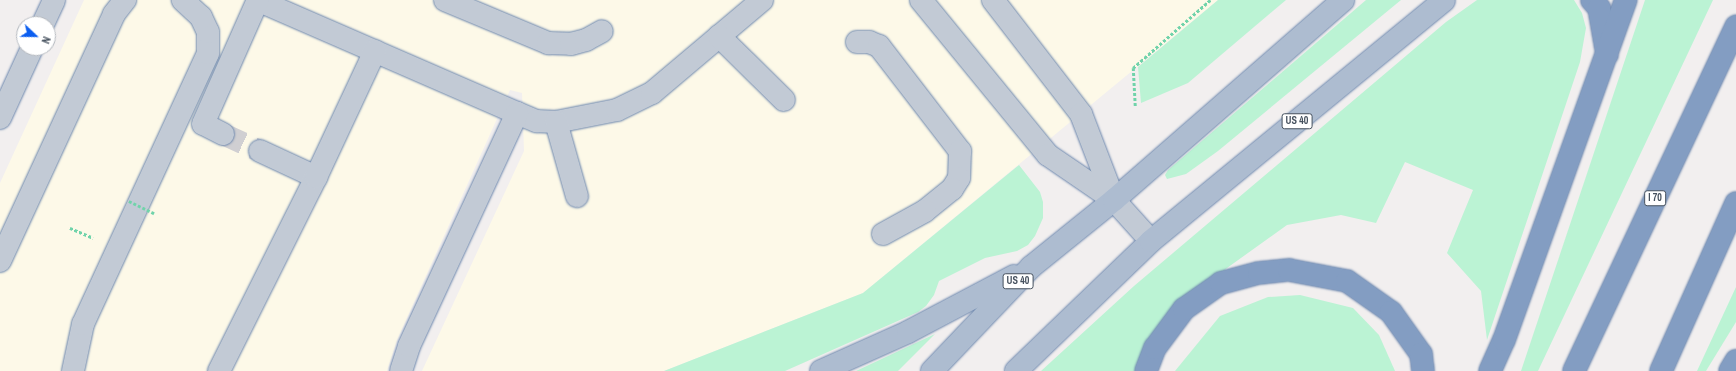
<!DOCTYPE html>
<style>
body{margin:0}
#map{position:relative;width:1736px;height:371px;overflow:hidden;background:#f2efef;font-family:"Archivo Narrow",sans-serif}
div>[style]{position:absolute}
.commercial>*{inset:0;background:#fdf9e8}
.green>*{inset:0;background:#bbf3d4}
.minor-tunnel>*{height:22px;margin-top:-11px;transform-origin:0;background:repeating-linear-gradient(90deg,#d0cfd2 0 22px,transparent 0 33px)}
.path>*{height:2.5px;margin-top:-1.25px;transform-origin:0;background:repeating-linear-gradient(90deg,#70d3aa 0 3px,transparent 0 5px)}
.roads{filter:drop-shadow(0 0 1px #6e88ae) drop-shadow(0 0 1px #6e88ae)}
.minor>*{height:22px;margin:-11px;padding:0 11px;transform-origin:11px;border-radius:11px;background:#c2cad5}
.major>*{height:22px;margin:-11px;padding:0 11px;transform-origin:11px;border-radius:11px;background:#adbcd0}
.highway>*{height:22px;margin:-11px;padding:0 11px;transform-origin:11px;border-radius:11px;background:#839dc2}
.path-bridge>*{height:2.5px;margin-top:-1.25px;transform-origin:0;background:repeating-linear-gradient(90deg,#70d3aa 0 3px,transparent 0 5px)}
span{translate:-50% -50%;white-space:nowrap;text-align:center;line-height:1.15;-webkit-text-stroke:4px #fff;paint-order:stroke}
.shield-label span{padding:1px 3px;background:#fff;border:1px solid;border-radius:3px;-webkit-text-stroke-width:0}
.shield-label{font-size:10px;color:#46515e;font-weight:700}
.north{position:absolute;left:16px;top:16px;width:40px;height:40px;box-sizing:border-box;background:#fff;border:1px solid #b5b9bf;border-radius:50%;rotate:112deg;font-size:11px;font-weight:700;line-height:16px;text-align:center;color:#46515e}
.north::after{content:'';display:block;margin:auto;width:14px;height:18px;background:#0b5ef0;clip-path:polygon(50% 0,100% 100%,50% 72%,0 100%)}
</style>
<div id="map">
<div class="commercial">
<i style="clip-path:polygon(84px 0,1218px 0,863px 293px,664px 371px,422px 371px,524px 151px,522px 93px,510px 90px,397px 340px,387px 371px,0 371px,0 183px)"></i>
</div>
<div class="green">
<i style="clip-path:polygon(1218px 0,1286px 0,1188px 83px,1141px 103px,1138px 67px)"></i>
<i style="clip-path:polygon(1366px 0,1401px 0,1218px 151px,1186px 174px,1167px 179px,1165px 175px,1168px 170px)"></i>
<i style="clip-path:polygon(1477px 0,1574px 0,1582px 13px,1586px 28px,1580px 62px,1487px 340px,1481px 291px,1447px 253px,1473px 190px,1405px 162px,1376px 223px,1341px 215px,1287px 225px,1227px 268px,1184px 309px,1145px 371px,1041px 371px,1134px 286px,1446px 22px)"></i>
<i style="clip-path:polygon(1645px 0,1713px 0,1538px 371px,1521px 371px)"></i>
<i style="clip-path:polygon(1019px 165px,1040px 192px,1043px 202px,1043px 218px,1035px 236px,1028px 245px,1017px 251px,985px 258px,939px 281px,934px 295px,926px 306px,918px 312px,785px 371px,664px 371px,863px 293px)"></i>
<i style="clip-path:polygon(1736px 287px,1736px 322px,1706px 371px,1697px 371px)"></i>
<i style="clip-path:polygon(1300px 295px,1353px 308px,1379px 335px,1395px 371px,1175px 371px,1220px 316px,1268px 297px)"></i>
<i style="clip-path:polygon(935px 334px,898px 371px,856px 371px)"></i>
</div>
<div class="minor-tunnel">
<i style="left:223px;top:134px;width:41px;rotate:24.7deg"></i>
</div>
<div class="path">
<i style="left:1135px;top:106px;width:38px;rotate:-93deg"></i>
<i style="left:1133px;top:68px;width:103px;rotate:-41.4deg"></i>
<i style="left:70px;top:228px;width:25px;rotate:23deg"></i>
</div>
<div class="roads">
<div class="minor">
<i style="left:257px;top:0;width:283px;rotate:23.5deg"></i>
<i style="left:517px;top:113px;width:21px;rotate:23deg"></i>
<i style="left:536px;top:121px;width:20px;rotate:3deg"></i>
<i style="left:556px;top:122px;width:62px;rotate:-11.1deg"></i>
<i style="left:617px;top:110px;width:39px;rotate:-26deg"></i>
<i style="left:652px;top:93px;width:144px;rotate:-40.2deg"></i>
<i style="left:445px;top:0;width:112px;rotate:22.7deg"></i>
<i style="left:548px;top:43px;width:23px;rotate:2deg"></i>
<i style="left:571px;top:44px;width:16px;rotate:-15deg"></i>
<i style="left:586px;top:40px;width:18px;rotate:-29deg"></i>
<i style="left:921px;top:0;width:200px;rotate:50.7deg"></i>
<i style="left:1048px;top:155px;width:80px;rotate:34.3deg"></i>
<i style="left:1114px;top:200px;width:55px;rotate:47.9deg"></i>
<i style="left:993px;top:0;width:144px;rotate:52.3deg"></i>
<i style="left:1081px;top:114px;width:92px;rotate:69deg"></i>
<i style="left:43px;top:24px;width:26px;rotate:-65deg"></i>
<i style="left:719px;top:36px;width:91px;rotate:44.6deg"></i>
<i style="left:857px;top:42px;width:12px"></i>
<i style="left:869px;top:42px;width:11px;rotate:22deg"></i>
<i style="left:879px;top:46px;width:133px;rotate:52.4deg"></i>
<i style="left:960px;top:151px;width:27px;rotate:92deg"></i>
<i style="left:959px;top:178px;width:13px;rotate:122deg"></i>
<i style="left:952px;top:189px;width:35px;rotate:141deg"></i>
<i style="left:925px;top:211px;width:48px;rotate:151.3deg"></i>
<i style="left:0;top:118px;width:77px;rotate:-65.4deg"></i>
<i style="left:556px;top:122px;width:77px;rotate:74.2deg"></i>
<i style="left:223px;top:134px;width:22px;rotate:-153deg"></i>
<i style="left:203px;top:124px;width:136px;rotate:-66.1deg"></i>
<i style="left:260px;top:151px;width:62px;rotate:24.9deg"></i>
<i style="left:0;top:261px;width:272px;rotate:-65.2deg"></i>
<i style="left:114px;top:14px;width:18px;rotate:-52deg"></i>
<i style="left:73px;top:371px;width:48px;rotate:-78deg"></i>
<i style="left:83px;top:324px;width:298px;rotate:-65.2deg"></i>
<i style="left:208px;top:53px;width:21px;rotate:-90deg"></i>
<i style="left:208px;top:32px;width:17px;rotate:-115deg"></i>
<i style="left:201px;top:17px;width:25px;rotate:-137deg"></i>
<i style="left:219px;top:371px;width:217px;rotate:-63.4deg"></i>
<i style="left:316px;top:177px;width:139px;rotate:-64.9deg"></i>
<i style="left:401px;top:371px;width:26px;rotate:-72deg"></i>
<i style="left:409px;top:346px;width:257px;rotate:-65.1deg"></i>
</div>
<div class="major">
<i style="left:821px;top:371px;width:95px;rotate:-24.1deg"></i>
<i style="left:908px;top:332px;width:120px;rotate:-27.8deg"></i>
<i style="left:932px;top:371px;width:144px;rotate:-46.4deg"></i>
<i style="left:1031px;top:267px;width:107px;rotate:-38.9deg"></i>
<i style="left:1114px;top:200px;width:304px;rotate:-41.1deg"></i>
<i style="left:1016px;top:371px;width:187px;rotate:-43.9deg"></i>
<i style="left:1151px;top:241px;width:379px;rotate:-39.4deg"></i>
</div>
<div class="highway">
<i style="left:1592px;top:0;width:11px;rotate:49deg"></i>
<i style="left:1599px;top:8px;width:47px;rotate:80.1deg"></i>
<i style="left:1146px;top:371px;width:25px;rotate:-69deg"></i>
<i style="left:1155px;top:348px;width:49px;rotate:-53.4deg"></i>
<i style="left:1184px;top:309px;width:45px;rotate:-35.1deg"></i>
<i style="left:1221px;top:283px;width:39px;rotate:-15deg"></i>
<i style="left:1259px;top:273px;width:30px;rotate:-6deg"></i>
<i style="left:1289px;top:270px;width:59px;rotate:10.7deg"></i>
<i style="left:1347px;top:281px;width:54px;rotate:35.2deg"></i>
<i style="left:1391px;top:312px;width:52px;rotate:54.5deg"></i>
<i style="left:1421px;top:354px;width:17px;rotate:83deg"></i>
<i style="left:1490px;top:371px;width:34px;rotate:-66deg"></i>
<i style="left:1504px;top:340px;width:361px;rotate:-70.3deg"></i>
<i style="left:1574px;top:371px;width:381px;rotate:-64.8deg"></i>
<i style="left:1661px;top:371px;width:184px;rotate:-65.9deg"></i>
<i style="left:1730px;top:371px;width:12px;rotate:-59deg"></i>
</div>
</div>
<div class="path-bridge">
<i style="left:129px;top:201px;width:30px;rotate:26deg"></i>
</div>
<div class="shield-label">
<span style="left:1297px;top:121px">US 40</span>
<span style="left:1655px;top:198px">I 70</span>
<span style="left:1018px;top:281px">US 40</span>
</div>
<div class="north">N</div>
</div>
